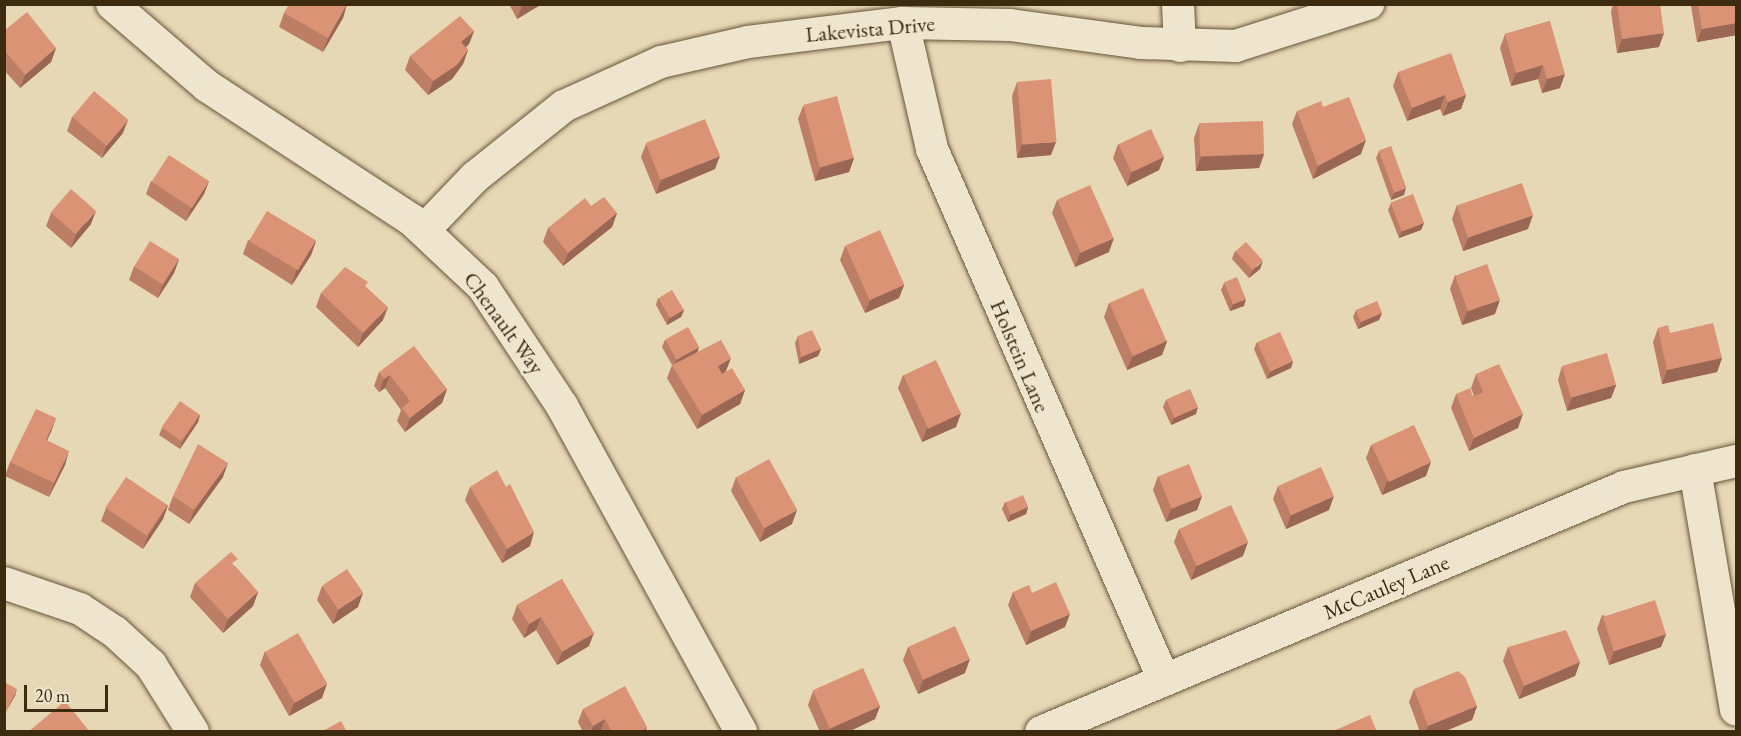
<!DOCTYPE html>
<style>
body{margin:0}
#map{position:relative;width:1741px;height:736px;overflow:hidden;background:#e6d7b5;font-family:"EB Garamond",serif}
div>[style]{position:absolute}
.roads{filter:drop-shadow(0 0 2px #675638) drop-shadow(0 0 2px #675638)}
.minor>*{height:32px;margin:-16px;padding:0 16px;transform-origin:16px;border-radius:16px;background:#efe5cf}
.wall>*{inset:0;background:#bc7e65}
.shaded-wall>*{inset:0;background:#996753}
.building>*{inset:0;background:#db9376;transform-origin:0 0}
span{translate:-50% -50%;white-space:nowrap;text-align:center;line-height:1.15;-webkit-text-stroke:6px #efe5cf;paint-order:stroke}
.street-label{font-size:22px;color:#3d2b0f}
.frame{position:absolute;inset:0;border:6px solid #3d2b0f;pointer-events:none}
.scale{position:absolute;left:24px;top:685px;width:84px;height:27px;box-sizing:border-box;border:3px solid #3d2b0f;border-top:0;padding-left:8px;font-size:18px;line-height:21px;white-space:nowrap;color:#3d2b0f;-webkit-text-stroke:4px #efe5cf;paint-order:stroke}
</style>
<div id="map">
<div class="roads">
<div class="minor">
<i style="left:112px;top:4px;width:125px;rotate:40.8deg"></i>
<i style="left:207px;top:86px;width:245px;rotate:33.2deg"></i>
<i style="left:412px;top:220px;width:98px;rotate:43.3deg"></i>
<i style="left:483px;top:287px;width:143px;rotate:56.4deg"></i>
<i style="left:562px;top:406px;width:372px;rotate:61.2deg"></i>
<i style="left:1178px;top:4px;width:42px;rotate:87.3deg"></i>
<i style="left:903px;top:23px;width:129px;rotate:77deg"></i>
<i style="left:932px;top:149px;width:579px;rotate:66.4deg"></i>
<i style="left:424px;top:230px;width:74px;rotate:-46.1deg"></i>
<i style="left:475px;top:177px;width:114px;rotate:-38.6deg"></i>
<i style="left:564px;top:106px;width:107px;rotate:-24.4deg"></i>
<i style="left:661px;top:62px;width:89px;rotate:-12.9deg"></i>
<i style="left:748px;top:42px;width:156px;rotate:-7deg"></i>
<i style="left:903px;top:23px;width:107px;rotate:1.1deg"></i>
<i style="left:1010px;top:25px;width:132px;rotate:7.8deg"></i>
<i style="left:1141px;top:43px;width:95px;rotate:1.8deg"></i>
<i style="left:1236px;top:46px;width:139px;rotate:-17.7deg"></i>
<i style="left:1695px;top:470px;width:243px;rotate:80.3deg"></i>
<i style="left:4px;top:583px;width:80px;rotate:18.9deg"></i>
<i style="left:80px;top:609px;width:42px;rotate:33.3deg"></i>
<i style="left:115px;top:632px;width:49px;rotate:42.5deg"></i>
<i style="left:151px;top:665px;width:79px;rotate:57.9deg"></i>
<i style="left:1041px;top:732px;width:632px;rotate:-22.79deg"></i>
<i style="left:1624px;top:487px;width:115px;rotate:-13.1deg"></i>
</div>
</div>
<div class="wall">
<i style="clip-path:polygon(347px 4px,343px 18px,323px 52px,279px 27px,284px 13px)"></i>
<i style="clip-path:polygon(509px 4px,542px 4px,517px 19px)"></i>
<i style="clip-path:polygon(1613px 4px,1660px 4px,1659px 47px,1617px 53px,1611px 12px)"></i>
<i style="clip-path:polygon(1691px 4px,1737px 4px,1737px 35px,1697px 42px,1691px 6px)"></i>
<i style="clip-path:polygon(1550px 21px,1560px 88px,1542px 93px,1538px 79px,1511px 86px,1500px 48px,1505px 34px)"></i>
<i style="clip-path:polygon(4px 31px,56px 48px,51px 62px,20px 88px,4px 70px)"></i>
<i style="clip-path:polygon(474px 31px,469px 44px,466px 47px,468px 50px,463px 64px,452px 79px,428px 95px,405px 70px,410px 56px)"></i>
<i style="clip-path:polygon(1398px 72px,1466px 95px,1461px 109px,1443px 116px,1440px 109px,1407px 121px,1393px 86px)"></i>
<i style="clip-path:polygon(1017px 82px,1051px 155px,1017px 158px,1012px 96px)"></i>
<i style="clip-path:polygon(803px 106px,854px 158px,849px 172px,815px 181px,798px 119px)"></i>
<i style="clip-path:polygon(1297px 111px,1361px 154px,1313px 179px,1292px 124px)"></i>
<i style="clip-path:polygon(72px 117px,123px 133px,102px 158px,67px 131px)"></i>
<i style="clip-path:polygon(1199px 124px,1264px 154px,1259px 168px,1196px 171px,1194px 138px)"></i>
<i style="clip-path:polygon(646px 144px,715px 169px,656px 194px,641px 157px)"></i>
<i style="clip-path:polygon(1118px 144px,1164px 157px,1159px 170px,1127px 186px,1113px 158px)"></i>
<i style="clip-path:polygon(1379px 151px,1404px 195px,1391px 200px,1376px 158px)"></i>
<i style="clip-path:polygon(151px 181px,209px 181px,204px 194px,186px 221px,146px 194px)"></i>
<i style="clip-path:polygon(1057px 200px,1109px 252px,1075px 267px,1052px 213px)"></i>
<i style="clip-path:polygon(1391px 203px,1424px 223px,1421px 230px,1399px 238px,1388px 210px)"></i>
<i style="clip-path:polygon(1457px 205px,1528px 229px,1463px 251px,1452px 219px)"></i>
<i style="clip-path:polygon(591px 206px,617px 213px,612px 227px,563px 266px,543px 242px,548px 228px)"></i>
<i style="clip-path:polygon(51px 213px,91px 224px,71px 248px,46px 226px)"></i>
<i style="clip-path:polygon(248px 240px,316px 241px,311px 255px,292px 285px,243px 254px)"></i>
<i style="clip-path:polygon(845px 246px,904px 285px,899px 298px,865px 313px,840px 260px)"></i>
<i style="clip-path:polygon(1235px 251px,1260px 269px,1249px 278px,1232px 259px)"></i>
<i style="clip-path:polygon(179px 259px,174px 273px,158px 298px,129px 280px,134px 266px)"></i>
<i style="clip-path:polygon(1455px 275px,1495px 314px,1462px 325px,1450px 289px)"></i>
<i style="clip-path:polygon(1224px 283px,1244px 306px,1230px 311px,1221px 290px)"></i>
<i style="clip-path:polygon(321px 293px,383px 320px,358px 347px,316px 307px)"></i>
<i style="clip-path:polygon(658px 298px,684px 310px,681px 317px,667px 325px,656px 305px)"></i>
<i style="clip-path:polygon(1109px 303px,1167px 341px,1162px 355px,1127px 370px,1104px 317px)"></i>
<i style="clip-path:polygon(1356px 310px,1382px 313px,1379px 320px,1358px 329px,1353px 317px)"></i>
<i style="clip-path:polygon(1658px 328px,1670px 333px,1722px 358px,1717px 372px,1662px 384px,1653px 342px)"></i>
<i style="clip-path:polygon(798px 336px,821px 349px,818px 356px,799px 364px,795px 343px)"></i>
<i style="clip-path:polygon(665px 340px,697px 352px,726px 371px,745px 390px,740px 404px,697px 429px,667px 378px,672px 365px,662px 347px)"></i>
<i style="clip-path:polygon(1257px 342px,1293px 361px,1291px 368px,1267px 379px,1254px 349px)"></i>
<i style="clip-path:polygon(1562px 366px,1616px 385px,1611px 398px,1567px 411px,1558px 380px)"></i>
<i style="clip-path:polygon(379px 372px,447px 389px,442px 403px,405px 432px,397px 421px,401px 410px,385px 388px,379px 392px,374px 386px)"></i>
<i style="clip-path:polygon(1476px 374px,1518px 428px,1469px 451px,1451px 408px,1456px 394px,1474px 396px,1471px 388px)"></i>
<i style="clip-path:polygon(903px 375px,961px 413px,956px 427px,922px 442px,898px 388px)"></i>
<i style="clip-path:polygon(1166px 400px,1196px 414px,1171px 425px,1163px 407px)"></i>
<i style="clip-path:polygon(200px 415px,198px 422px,180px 449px,159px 435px,162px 428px)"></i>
<i style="clip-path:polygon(56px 418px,47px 440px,65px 465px,49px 497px,5px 476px,10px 462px)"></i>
<i style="clip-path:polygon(1371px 445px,1426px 476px,1382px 495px,1366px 458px)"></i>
<i style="clip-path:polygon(1158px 476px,1202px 496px,1197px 510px,1166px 522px,1153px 490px)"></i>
<i style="clip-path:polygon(223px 477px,189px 524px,168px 510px,173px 496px)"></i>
<i style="clip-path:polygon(736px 477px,792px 524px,760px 542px,731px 491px)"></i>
<i style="clip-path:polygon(1278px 486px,1329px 510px,1286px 529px,1273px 499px)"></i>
<i style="clip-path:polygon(470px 487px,530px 546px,502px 563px,465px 500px)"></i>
<i style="clip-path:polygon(1005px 502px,1028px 507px,1026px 514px,1008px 522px,1002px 509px)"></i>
<i style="clip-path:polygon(168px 505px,163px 519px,143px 549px,101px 521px,106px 508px)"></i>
<i style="clip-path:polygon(1179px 529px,1243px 556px,1191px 580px,1174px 542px)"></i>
<i style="clip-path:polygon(235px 566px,258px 592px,253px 606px,223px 633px,190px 597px,195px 583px)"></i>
<i style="clip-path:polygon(562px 579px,589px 646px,557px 665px,536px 630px,524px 638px,512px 619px,517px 605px)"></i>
<i style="clip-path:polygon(322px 586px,358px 607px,333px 624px,317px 600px)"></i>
<i style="clip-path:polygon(1013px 592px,1032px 593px,1065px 627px,1026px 645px,1008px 605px)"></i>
<i style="clip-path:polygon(1602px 615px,1666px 634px,1661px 647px,1609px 665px,1597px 629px)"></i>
<i style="clip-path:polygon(908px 647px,965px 673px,918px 694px,903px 660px)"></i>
<i style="clip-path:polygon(1508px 647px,1580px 662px,1575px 676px,1519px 699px,1503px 661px)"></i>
<i style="clip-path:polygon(265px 651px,322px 698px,289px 716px,260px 665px)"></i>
<i style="clip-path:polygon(1414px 689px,1477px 706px,1472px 720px,1443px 732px,1420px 732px,1409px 702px)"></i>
<i style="clip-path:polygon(813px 691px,880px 706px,875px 719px,848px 732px,820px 732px,808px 705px)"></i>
<i style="clip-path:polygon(583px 709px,647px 727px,646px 732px,583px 732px,578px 722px)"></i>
</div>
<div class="shaded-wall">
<i style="clip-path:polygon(347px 4px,343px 18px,323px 52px,328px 38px)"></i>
<i style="clip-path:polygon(524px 4px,542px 4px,517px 19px,522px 6px)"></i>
<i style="clip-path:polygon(1737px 23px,1737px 35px,1697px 42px,1702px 29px)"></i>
<i style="clip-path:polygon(474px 31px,469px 44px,456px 56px,461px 42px)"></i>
<i style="clip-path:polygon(1664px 33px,1659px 47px,1617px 53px,1622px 39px)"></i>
<i style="clip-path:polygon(56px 48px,51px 62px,20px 88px,25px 75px)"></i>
<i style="clip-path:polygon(468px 50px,463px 64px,452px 79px,428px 95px,433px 81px)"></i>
<i style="clip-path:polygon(1543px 65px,1538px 79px,1511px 86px,1516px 73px)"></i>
<i style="clip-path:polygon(1565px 74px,1560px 88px,1542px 93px,1547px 79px)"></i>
<i style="clip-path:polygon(1445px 95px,1440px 109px,1407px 121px,1412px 108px)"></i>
<i style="clip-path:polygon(1466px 95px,1461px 109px,1443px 116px,1448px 102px)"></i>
<i style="clip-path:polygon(128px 120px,123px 133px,102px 158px,107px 144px)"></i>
<i style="clip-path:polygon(1366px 140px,1361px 154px,1313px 179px,1318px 166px)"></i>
<i style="clip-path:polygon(1056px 142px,1051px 155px,1017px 158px,1022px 144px)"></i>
<i style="clip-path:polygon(1264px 154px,1259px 168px,1196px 171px,1201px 157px)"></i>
<i style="clip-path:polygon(720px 156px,715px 169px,656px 194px,661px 180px)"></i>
<i style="clip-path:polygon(1164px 157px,1159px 170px,1127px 186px,1131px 172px)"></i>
<i style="clip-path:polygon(854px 158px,849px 172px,815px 181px,820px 168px)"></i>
<i style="clip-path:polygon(209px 181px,204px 194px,186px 221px,191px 208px)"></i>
<i style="clip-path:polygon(1406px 188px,1404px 195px,1391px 200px,1394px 193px)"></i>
<i style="clip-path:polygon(96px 211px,91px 224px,71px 248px,76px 234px)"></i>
<i style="clip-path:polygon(617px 213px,612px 227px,563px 266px,568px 253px)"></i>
<i style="clip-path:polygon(1533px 215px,1528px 229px,1463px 251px,1468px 238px)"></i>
<i style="clip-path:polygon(1424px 223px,1421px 230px,1399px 238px,1402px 231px)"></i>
<i style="clip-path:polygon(1114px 238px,1109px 252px,1075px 267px,1080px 253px)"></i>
<i style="clip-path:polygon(316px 241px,311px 255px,292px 285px,296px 271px)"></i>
<i style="clip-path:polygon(179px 259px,174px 273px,158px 298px,163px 284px)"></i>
<i style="clip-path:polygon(1263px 261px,1260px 269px,1249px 278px,1252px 271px)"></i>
<i style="clip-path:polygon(904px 285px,899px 298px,865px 313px,870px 300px)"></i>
<i style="clip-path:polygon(1246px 299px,1244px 306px,1230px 311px,1233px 304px)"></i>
<i style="clip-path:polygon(1500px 300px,1495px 314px,1462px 325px,1467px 311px)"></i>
<i style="clip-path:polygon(388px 307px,383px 320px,358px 347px,363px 333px)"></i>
<i style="clip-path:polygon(684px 310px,681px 317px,667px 325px,669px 318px)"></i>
<i style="clip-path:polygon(1382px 313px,1379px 320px,1358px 329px,1361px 322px)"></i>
<i style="clip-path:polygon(1167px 341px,1162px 355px,1127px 370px,1132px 357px)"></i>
<i style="clip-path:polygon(699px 347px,697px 354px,674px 367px,676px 360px)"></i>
<i style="clip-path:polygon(821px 349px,818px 356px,799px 364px,801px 357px)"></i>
<i style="clip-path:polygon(731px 358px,726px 371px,713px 380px,718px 366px)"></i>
<i style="clip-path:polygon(1722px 358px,1717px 372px,1662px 384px,1667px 370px)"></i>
<i style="clip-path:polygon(1293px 361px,1291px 368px,1267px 379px,1270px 372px)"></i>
<i style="clip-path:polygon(390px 375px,385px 388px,379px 392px,384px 379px)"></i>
<i style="clip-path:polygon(1616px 385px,1611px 398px,1567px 411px,1572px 397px)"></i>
<i style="clip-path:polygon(447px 389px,442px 403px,405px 432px,410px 418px)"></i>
<i style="clip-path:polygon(745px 390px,740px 404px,697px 429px,702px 415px)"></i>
<i style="clip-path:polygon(1198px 407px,1196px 414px,1171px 425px,1174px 418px)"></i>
<i style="clip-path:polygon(961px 413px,956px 427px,922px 442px,927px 428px)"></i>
<i style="clip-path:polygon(1523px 414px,1518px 428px,1469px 451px,1474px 438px)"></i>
<i style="clip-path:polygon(200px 415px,198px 422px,180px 449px,182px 442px)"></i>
<i style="clip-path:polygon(56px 418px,51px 432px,41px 453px,46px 440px)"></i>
<i style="clip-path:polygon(69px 451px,65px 465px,49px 497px,54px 483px)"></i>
<i style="clip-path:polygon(1431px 462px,1426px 476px,1382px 495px,1387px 481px)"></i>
<i style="clip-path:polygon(228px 463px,223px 477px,189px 524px,194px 510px)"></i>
<i style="clip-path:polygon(1202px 496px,1197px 510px,1166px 522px,1171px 509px)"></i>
<i style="clip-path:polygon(1334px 496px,1329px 510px,1286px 529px,1291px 515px)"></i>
<i style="clip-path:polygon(168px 505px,163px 519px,143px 549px,148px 536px)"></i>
<i style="clip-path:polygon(1028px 507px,1026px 514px,1008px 522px,1010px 515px)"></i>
<i style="clip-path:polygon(797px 510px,792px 524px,760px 542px,765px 528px)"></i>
<i style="clip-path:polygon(534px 532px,530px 546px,502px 563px,507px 549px)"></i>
<i style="clip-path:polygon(1248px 542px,1243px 556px,1191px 580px,1196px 566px)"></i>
<i style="clip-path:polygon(258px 592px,253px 606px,223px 633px,228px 619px)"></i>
<i style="clip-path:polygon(363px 593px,358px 607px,333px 624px,338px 610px)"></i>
<i style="clip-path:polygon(1070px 614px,1065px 627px,1026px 645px,1031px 631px)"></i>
<i style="clip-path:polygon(541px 617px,536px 630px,524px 638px,529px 624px)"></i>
<i style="clip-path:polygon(594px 633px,589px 646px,557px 665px,562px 652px)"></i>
<i style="clip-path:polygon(1666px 634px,1661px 647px,1609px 665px,1614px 651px)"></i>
<i style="clip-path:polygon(970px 659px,965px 673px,918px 694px,923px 680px)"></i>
<i style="clip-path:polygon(1580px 662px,1575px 676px,1519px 699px,1524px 686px)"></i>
<i style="clip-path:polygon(327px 684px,322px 698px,289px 716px,294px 703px)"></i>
<i style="clip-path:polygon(17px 689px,15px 696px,4px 715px)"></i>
<i style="clip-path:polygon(880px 706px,875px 719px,848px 732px,829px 732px,830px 728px)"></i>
<i style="clip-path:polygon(1477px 706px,1472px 720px,1443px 732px,1426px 732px,1428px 726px)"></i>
<i style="clip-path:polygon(605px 719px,600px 732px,591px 732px,593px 726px)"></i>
</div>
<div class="building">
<i style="clip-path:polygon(289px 4px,347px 4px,328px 38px,284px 13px)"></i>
<i style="clip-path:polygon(1617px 4px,1660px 4px,1664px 33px,1622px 39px)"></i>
<i style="clip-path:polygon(1698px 4px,1737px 4px,1737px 23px,1702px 29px)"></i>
<i style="clip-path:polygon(27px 12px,56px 48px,25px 75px,4px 50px,4px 31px)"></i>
<i style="clip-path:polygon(460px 16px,474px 31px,461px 42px,468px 50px,457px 65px,433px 81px,410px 56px)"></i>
<i style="clip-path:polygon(1550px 21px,1565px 74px,1547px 79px,1543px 65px,1516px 73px,1505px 34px)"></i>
<i style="clip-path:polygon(1451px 53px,1466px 95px,1448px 102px,1445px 95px,1412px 108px,1398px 72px)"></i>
<i style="left:1051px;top:79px;width:63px;height:34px;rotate:85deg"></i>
<i style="left:94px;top:91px;width:45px;height:34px;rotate:40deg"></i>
<i style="left:837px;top:96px;width:64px;height:35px;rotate:75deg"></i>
<i style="clip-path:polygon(1349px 97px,1366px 140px,1318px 166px,1297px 111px,1321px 101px,1323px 107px)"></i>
<i style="left:705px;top:119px;width:40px;height:64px;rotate:68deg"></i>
<i style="left:1263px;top:121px;width:33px;height:64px;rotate:88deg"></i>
<i style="left:1151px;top:129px;width:31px;height:36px;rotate:65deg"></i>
<i style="left:1391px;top:146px;width:45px;height:13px;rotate:70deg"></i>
<i style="left:169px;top:155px;width:48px;height:32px;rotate:33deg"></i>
<i style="left:1522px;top:183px;width:34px;height:69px;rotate:71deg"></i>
<i style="left:1090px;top:185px;width:58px;height:36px;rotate:66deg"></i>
<i style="left:71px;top:189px;width:33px;height:31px;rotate:41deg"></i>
<i style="left:1413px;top:194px;width:31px;height:24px;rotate:69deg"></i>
<i style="clip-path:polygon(604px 197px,617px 213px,568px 253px,548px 228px,585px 198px,591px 206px)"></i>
<i style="left:267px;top:211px;width:57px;height:35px;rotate:31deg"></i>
<i style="left:880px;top:230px;width:60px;height:38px;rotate:66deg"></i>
<i style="left:150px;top:241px;width:34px;height:30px;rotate:32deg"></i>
<i style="left:1246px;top:242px;width:25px;height:14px;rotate:48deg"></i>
<i style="left:1487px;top:264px;width:38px;height:34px;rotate:70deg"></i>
<i style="clip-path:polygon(345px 267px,368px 282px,365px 286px,388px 307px,363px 333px,321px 293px)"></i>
<i style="left:1237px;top:277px;width:24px;height:14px;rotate:68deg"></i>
<i style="left:1143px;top:288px;width:58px;height:37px;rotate:66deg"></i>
<i style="left:672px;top:290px;width:23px;height:16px;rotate:59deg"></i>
<i style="left:1377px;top:301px;width:13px;height:23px;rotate:67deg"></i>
<i style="clip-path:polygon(1713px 323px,1722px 358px,1667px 370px,1658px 328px,1668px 325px,1670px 333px)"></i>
<i style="left:688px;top:327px;width:23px;height:26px;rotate:61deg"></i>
<i style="clip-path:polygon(812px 330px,821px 349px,801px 357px,798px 336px)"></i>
<i style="left:1280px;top:332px;width:32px;height:25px;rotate:66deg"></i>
<i style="clip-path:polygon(721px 340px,731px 358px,718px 366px,722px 374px,732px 368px,745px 390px,702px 415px,672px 365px)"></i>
<i style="clip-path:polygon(414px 346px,447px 389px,410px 418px,402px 408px,410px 401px,390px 375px,384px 379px,379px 372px)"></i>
<i style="left:1607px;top:353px;width:33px;height:47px;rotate:74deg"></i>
<i style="left:936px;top:360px;width:59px;height:36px;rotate:65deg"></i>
<i style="clip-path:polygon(1499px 364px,1523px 414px,1474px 438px,1456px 394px,1470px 388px,1473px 397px,1483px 392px,1476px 374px)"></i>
<i style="left:1190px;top:389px;width:20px;height:26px;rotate:66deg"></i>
<i style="left:180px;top:401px;width:24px;height:32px;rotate:35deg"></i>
<i style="clip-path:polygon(36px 409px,56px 418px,46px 440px,69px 451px,54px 483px,10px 462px)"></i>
<i style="left:1414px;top:425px;width:41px;height:47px;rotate:65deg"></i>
<i style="clip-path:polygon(198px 444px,228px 463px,194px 510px,173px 496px)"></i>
<i style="left:769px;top:459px;width:58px;height:38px;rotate:61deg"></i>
<i style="left:1189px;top:464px;width:35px;height:33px;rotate:68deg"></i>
<i style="left:1321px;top:467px;width:32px;height:47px;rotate:66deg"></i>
<i style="clip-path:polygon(497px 470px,506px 487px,510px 484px,534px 532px,507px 549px,470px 487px)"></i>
<i style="left:126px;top:477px;width:50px;height:37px;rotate:34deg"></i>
<i style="left:1023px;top:495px;width:13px;height:19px;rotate:67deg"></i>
<i style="left:1231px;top:505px;width:41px;height:57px;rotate:65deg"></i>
<i style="clip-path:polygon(231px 552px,238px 559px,232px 563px,258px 592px,228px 619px,195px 583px)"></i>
<i style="left:347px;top:569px;width:29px;height:30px;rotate:56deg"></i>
<i style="clip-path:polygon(562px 579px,594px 633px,562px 652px,541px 617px,529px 624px,517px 605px)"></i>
<i style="clip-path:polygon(1056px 582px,1070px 614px,1031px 631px,1013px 592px,1029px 585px,1032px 593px)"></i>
<i style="left:1655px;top:600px;width:36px;height:55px;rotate:72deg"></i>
<i style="left:955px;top:626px;width:36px;height:51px;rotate:66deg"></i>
<i style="clip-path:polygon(1566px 630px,1580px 662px,1524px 686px,1508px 647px)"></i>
<i style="left:298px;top:633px;width:59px;height:38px;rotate:60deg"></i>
<i style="left:863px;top:668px;width:42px;height:55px;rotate:66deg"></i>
<i style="clip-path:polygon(1458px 671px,1465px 677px,1477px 706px,1428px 726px,1414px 689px)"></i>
<i style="clip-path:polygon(4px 682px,17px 689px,5px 713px,4px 713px)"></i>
<i style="clip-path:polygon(625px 686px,647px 727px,640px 732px,609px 732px,611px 730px,605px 719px,593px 726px,583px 709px)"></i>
<i style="clip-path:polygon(65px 701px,90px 732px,28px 732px)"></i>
<i style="clip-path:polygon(1370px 715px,1377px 732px,1331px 732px)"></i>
<i style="clip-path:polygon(341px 721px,347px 732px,321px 732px)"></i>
</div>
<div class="street-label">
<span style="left:870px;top:29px;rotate:-5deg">Lakevista Drive</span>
<span style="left:504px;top:323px;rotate:54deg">Chenault Way</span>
<span style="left:1020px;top:356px;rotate:67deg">Holstein Lane</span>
<span style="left:1386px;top:587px;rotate:-23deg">McCauley Lane</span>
</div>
<div class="frame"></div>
<div class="scale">20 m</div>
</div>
